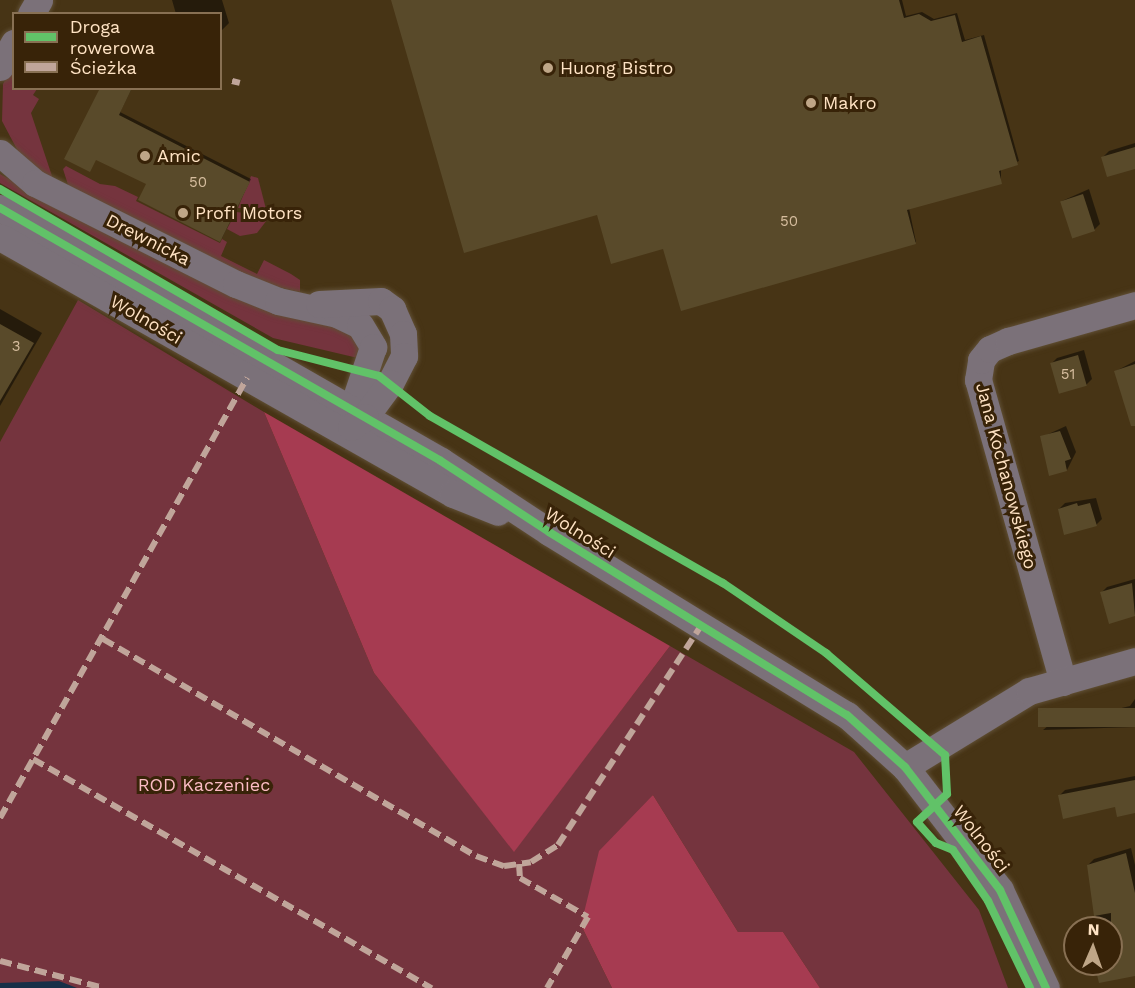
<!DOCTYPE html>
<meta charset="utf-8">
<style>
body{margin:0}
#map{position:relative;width:1135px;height:988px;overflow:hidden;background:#473415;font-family:"Work Sans",sans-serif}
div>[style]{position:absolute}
.green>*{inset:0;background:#75343e}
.forest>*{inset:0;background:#a63b51}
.water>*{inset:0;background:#173048}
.shadow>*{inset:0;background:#0007}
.building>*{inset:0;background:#594a2a;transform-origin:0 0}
.roads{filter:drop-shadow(0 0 2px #604f35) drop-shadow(0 0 2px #604f35)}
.minor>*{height:27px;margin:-13.5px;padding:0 13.5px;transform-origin:13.5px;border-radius:13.5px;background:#7b7179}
.quiet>*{height:6px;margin-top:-3px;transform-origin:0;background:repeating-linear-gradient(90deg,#c0a59a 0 12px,transparent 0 18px)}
.cycleway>*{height:8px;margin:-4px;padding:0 4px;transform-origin:4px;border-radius:4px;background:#61c268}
.dots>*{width:16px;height:16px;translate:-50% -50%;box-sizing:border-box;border:3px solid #382308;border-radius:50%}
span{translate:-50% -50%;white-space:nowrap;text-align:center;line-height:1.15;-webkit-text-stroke:6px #382308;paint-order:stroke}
.number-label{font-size:15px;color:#d6bd9e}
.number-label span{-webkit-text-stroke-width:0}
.poi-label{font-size:18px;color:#ffe3c4}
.left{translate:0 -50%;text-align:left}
.street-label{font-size:18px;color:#ffe3c4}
.park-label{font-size:18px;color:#fcbcc5}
.legend{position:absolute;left:12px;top:12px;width:210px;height:78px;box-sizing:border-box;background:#382308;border:2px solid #887053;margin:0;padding:8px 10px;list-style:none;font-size:18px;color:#ffe3c4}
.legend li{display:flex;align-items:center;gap:12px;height:30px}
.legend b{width:30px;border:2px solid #887053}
.north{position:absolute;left:1063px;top:916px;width:60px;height:60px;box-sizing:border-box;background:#382308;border:2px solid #887053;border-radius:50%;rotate:2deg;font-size:16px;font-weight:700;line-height:24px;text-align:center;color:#ffe3c4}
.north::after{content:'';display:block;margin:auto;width:21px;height:27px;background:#bfa687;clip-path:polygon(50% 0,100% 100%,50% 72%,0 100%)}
</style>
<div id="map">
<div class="green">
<i style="clip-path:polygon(13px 65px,14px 88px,37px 89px,33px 95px,39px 99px,31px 113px,54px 182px,22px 159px,2px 121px,3px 84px)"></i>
<i style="clip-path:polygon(66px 166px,100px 184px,115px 186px,138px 197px,136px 201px,220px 243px,222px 239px,227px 242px,221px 256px,257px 274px,264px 260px,291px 274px,300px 280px,300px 292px,264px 284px,69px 188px,63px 169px)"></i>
<i style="clip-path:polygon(0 174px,68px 212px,328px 320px,355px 334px,362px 359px,273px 338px,0 183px)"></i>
<i style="clip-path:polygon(251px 176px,258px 178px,266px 209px,238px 208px)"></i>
<i style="clip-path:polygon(236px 212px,268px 215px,267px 220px,257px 233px,240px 236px,227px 229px)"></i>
<i style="clip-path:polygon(78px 300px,264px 412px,374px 673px,514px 851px,670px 646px,854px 752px,979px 910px,1008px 988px,820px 988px,783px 932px,738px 932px,653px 795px,581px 925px,612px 988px,0 988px,0 442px)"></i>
</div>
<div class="forest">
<i style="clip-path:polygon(264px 412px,670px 646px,514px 852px,374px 673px)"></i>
<i style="clip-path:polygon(653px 795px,738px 932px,783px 932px,820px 988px,612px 988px,581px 925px,599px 851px)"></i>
</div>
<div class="water">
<i style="clip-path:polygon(59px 981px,77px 988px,0 988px,0 983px)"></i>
</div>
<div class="shadow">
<i style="clip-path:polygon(172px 0,222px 0,229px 23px,220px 32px,220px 14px,176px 14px)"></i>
<i style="clip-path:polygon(392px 0,902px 0,906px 16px,922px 12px,934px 19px,957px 13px,965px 40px,984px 35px,1019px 161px,1001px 168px,1001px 183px,909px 208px,916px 242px,682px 309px,664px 247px,598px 213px)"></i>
<i style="clip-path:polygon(101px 88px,132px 88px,120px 112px,251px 179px,222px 238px,148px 184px,97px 159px)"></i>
<i style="clip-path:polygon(1135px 143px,1135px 167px,1103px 157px,1109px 151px)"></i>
<i style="clip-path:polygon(1089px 189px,1100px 224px,1094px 230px,1062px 201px)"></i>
<i style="clip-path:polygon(0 309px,42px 333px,0 406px)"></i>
<i style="clip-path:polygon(1084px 350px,1092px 379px,1086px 385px,1051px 364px,1057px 358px)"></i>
<i style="clip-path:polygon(1135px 361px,1135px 412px,1116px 371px)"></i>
<i style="clip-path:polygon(1066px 426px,1076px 452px,1067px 470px,1042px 437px)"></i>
<i style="clip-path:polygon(1096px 498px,1102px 519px,1096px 525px,1059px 509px,1065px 503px)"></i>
<i style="clip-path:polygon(1135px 579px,1135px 615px,1110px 622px,1102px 592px,1107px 587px)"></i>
<i style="clip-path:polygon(1135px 699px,1135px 727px,1043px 730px,1049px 725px,1130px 706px)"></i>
<i style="clip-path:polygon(1135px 776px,1135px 811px,1059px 796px,1065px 790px)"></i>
<i style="clip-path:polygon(1131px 848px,1135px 865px,1135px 973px,1100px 982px,1096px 964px,1111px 964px,1111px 928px,1098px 928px,1088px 865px,1094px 859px)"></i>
</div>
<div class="building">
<i style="clip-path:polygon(391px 0,899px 0,904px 18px,919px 14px,931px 21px,955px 15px,962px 42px,981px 36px,1018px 165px,999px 171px,1002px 184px,907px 210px,916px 244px,681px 311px,663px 249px,611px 264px,597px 215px,464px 253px)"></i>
<i style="clip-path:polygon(100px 88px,132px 88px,119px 115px,250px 182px,220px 242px,138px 200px,146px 184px,96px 160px,90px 172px,64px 159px)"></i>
<i style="clip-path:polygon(1135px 147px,1135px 169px,1107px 177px,1101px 157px)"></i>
<i style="left:1083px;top:194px;width:39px;height:24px;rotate:72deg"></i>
<i style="clip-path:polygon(0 324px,34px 343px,0 401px)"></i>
<i style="left:1078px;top:355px;width:32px;height:29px;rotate:74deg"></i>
<i style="clip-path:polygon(1135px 364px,1135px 426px,1131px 426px,1114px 371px)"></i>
<i style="clip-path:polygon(1060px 431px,1071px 459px,1065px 461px,1067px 471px,1049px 476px,1040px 436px)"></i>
<i style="clip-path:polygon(1077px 503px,1078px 506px,1090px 503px,1097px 526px,1064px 535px,1058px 509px)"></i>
<i style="clip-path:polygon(1132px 583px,1135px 616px,1109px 624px,1100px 592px)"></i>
<i style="left:1135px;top:708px;width:19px;height:97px;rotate:90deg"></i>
<i style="clip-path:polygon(1135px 780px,1135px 813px,1117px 817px,1115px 807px,1063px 819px,1058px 795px)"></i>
<i style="clip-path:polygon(1126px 853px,1135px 893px,1135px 976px,1099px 983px,1095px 967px,1111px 964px,1111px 913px,1094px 916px,1087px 865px)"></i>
</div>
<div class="roads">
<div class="minor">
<i style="left:31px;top:14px;width:16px;rotate:-60deg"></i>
<i style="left:0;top:67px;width:28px;rotate:-60deg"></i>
<i style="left:0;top:153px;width:46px;rotate:40.6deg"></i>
<i style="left:35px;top:183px;width:225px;rotate:26.7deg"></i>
<i style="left:236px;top:284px;width:45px;rotate:22deg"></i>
<i style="left:278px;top:301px;width:60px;rotate:12.4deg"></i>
<i style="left:337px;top:314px;width:25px;rotate:26deg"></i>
<i style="left:360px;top:325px;width:26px;rotate:59deg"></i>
<i style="left:373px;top:347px;width:84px;rotate:108.6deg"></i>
<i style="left:0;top:208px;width:508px;rotate:29.84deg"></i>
<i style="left:441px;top:461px;width:129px;rotate:33.3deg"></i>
<i style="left:549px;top:532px;width:350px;rotate:31.6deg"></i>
<i style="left:847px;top:715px;width:78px;rotate:41.9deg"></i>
<i style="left:905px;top:767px;width:155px;rotate:52.3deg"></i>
<i style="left:1000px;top:890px;width:108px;rotate:64.9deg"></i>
<i style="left:0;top:237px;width:521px;rotate:29.57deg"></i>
<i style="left:453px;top:494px;width:48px;rotate:21.8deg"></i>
<i style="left:319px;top:304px;width:62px;rotate:-2.8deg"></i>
<i style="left:381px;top:301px;width:14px;rotate:36deg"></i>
<i style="left:392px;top:309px;width:27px;rotate:66deg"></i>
<i style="left:403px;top:334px;width:22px;rotate:87deg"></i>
<i style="left:404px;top:356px;width:30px;rotate:117deg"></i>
<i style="left:390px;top:383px;width:42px;rotate:126.3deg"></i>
<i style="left:365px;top:417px;width:17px;rotate:144deg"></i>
<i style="left:1063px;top:682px;width:314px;rotate:-105.7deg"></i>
<i style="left:978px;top:380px;width:20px;rotate:-81deg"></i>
<i style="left:981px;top:360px;width:14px;rotate:-51deg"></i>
<i style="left:990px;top:349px;width:20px;rotate:-24deg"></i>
<i style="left:1008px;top:341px;width:132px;rotate:-15.8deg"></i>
<i style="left:905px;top:767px;width:145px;rotate:-31.5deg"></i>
<i style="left:1029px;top:691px;width:110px;rotate:-15.8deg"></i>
</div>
</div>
<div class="quiet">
<i style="left:232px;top:81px;width:8px;rotate:14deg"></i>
<i style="left:103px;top:639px;width:432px;rotate:30.2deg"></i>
<i style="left:476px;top:856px;width:30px;rotate:20deg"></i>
<i style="left:504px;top:866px;width:27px;rotate:-8deg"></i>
<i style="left:531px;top:862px;width:32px;rotate:-32deg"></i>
<i style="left:558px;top:845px;width:264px;rotate:-56.9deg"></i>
<i style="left:33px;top:759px;width:460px;rotate:29.9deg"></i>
<i style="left:0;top:818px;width:505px;rotate:-60.69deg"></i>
<i style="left:519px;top:864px;width:14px;rotate:86deg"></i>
<i style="left:520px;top:878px;width:78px;rotate:29.8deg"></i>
<i style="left:588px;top:917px;width:82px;rotate:120deg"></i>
<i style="left:0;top:961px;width:107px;rotate:14.6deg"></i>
</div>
<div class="cycleway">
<i style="left:0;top:189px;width:321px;rotate:30.1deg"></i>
<i style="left:278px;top:350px;width:104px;rotate:14.4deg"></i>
<i style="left:379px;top:376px;width:65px;rotate:38.1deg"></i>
<i style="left:430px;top:416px;width:337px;rotate:29.7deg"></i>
<i style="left:723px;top:583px;width:125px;rotate:34.2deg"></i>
<i style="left:826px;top:653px;width:157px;rotate:40.6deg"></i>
<i style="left:945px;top:755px;width:39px;rotate:87deg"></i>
<i style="left:947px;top:794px;width:41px;rotate:137deg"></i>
<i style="left:917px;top:822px;width:28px;rotate:48deg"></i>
<i style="left:936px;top:843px;width:18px;rotate:22deg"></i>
<i style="left:953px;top:850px;width:62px;rotate:55.5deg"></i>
<i style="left:988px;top:901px;width:97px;rotate:64.2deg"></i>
<i style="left:0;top:208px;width:508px;rotate:29.84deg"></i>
<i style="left:441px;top:461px;width:129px;rotate:33.3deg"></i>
<i style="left:549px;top:532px;width:350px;rotate:31.6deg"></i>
<i style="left:847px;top:715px;width:78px;rotate:41.9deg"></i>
<i style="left:905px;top:767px;width:155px;rotate:52.3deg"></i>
<i style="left:1000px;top:890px;width:108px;rotate:64.9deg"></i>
</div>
<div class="dots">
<i style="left:548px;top:68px;background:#bfa687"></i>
<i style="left:811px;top:103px;background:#bfa687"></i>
<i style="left:145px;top:156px;background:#bfa687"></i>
<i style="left:183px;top:213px;background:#bfa687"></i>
</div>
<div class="number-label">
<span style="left:198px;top:183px">50</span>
<span style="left:789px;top:222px">50</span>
<span style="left:16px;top:347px">3</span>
<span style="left:1068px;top:375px">51</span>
</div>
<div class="poi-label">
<span class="left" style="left:560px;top:68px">Huong Bistro</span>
<span class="left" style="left:823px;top:103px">Makro</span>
<span class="left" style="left:157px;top:156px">Amic</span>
<span class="left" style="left:195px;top:213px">Profi Motors</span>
</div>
<div class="street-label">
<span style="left:148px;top:240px;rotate:27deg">Drewnicka</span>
<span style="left:146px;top:320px;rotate:30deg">Wolności</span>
<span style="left:1006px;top:476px;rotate:75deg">Jana Kochanowskiego</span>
<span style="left:580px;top:533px;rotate:32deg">Wolności</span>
<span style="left:981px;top:839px;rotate:52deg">Wolności</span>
</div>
<div class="park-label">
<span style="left:204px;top:785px">ROD Kaczeniec</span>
</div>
<ul class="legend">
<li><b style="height:8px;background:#61c268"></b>Droga rowerowa</li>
<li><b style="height:8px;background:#c0a59a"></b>Ścieżka</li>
</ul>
<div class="north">N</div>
</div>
